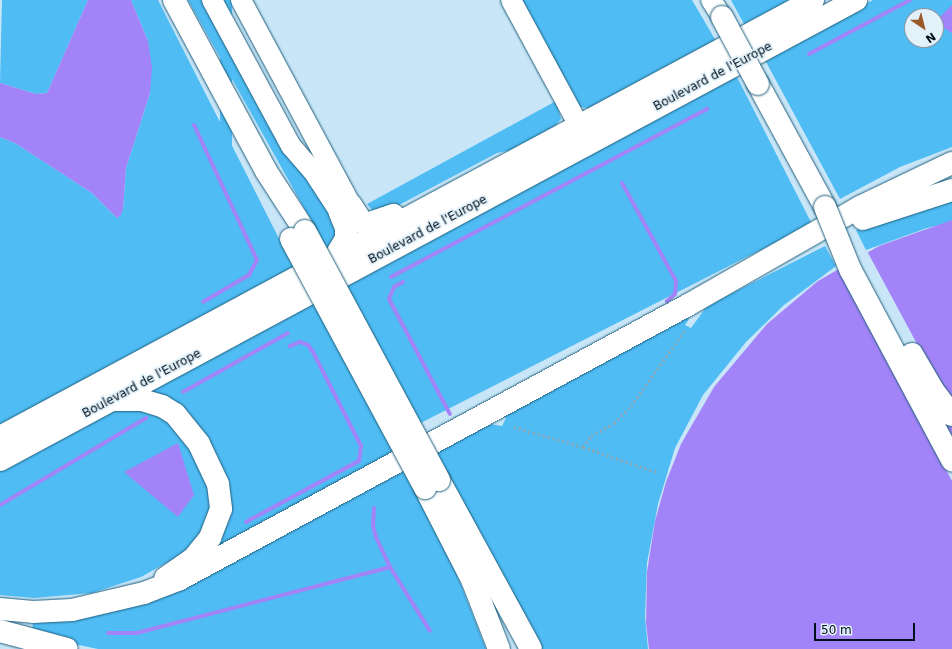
<!DOCTYPE html>
<style>
body{margin:0}
#map{position:relative;width:952px;height:649px;overflow:hidden;background:#c8e6f8;font-family:"DejaVu Sans",sans-serif}
div>[style]{position:absolute}
.green>*{inset:0;background:#4fbcf3;transform-origin:0 0}
.water>*{inset:0;background:#a384f8}
.pier>*{inset:0;background:#c8e6f8}
.stream>*{height:4px;margin:-2px;padding:0 2px;transform-origin:2px;border-radius:2px;background:#a384f8}
.path>*{height:2.5px;margin-top:-1.25px;transform-origin:0;background:repeating-linear-gradient(90deg,#8aa4b4 0 2px,transparent 0 5px)}
.roads{filter:drop-shadow(0 0 1px #1f5f7e) drop-shadow(0 0 1px #1f5f7e)}
.minor>*{height:20px;margin:-10px;padding:0 10px;transform-origin:10px;border-radius:10px;background:#fff}
.major>*{height:22px;margin:-11px;padding:0 11px;transform-origin:11px;border-radius:11px;background:#fff}
.highway>*{height:22px;margin:-11px;padding:0 11px;transform-origin:11px;border-radius:11px;background:#fff}
.bridges{filter:drop-shadow(0 0 1px #1f5f7e) drop-shadow(0 0 1px #1f5f7e)}
.highway-bridge>*{height:22px;margin:-11px;padding:0 11px;transform-origin:11px;border-radius:11px;background:#fff}
span{translate:-50% -50%;white-space:nowrap;text-align:center;line-height:1.15;-webkit-text-stroke:3.5px #e2f1fa;paint-order:stroke}
.street-label{font-size:12px;color:#00101c}
.north{position:absolute;left:904px;top:8px;width:40px;height:40px;box-sizing:border-box;background:#e2f1fa;border:1px solid #8897a1;border-radius:50%;rotate:145deg;font-size:11px;font-weight:700;line-height:16px;text-align:center;color:#00101c}
.north::after{content:'';display:block;margin:auto;width:14px;height:18px;background:#9b5928;clip-path:polygon(50% 0,100% 100%,50% 72%,0 100%)}
.scale{position:absolute;left:814px;top:623px;width:101px;height:18px;box-sizing:border-box;border:2px solid #00101c;border-top:0;padding-left:5px;font-size:12px;line-height:14px;white-space:nowrap;color:#00101c;-webkit-text-stroke:3px #e2f1fa;paint-order:stroke}
</style>
<div id="map">
<div class="green">
<i style="clip-path:polygon(2px 0,88px 0,47px 93px,36px 94px,0 83px)"></i>
<i style="clip-path:polygon(131px 0,158px 0,294px 268px,0 427px,0 137px,15px 143px,92px 193px,117px 218px,123px 209px,126px 168px,150px 93px,148px 41px)"></i>
<i style="clip-path:polygon(188px 0,202px 0,339px 228px,328px 251px)"></i>
<i style="left:220px;top:0;width:12px;height:147px"></i>
<i style="clip-path:polygon(520px 0,692px 0,716px 41px,594px 108px,585px 108px,577px 106px)"></i>
<i style="clip-path:polygon(731px 0,793px 0,744px 24px)"></i>
<i style="clip-path:polygon(evenodd,873px 0,952px 0,952px 147px,900px 167px,840px 199px,765px 60px,873px 0,912px 16px,936px 16px,936px 40px,912px 40px,912px 16px)"></i>
<i style="left:736px;top:75px;width:167px;height:444px;rotate:63deg"></i>
<i style="clip-path:polygon(556px 101px,561px 119px,551px 131px,522px 148px,497px 153px,384px 213px,376px 215px,367px 204px)"></i>
<i style="clip-path:polygon(952px 198px,952px 222px,927px 228px,866px 250px,856px 230px)"></i>
<i style="clip-path:polygon(825px 246px,836px 266px,784px 305px,746px 342px,703px 395px,675px 448px,658px 504px,647px 563px,645px 617px,648px 649px,541px 649px,435px 453px,490px 424px,502px 426px,506px 418px,504px 416px,685px 315px,689px 319px,685px 325px,691px 328px,707px 306px)"></i>
<i style="clip-path:polygon(315px 300px,397px 453px,209px 554px,220px 470px,143px 393px)"></i>
<i style="clip-path:polygon(121px 405px,167px 419px,189px 438px,213px 492px,207px 522px,200px 535px,182px 554px,141px 577px,92px 593px,34px 598px,0 595px,0 470px)"></i>
<i style="clip-path:polygon(406px 470px,454px 567px,486px 649px,98px 649px,32px 635px,33px 620px,171px 593px)"></i>
</div>
<div class="water">
<i style="clip-path:polygon(88px 0,131px 0,148px 41px,152px 68px,150px 93px,126px 168px,123px 209px,121px 215px,117px 218px,92px 193px,15px 143px,0 137px,0 83px,36px 94px,47px 93px)"></i>
<i style="clip-path:polygon(952px 5px,952px 33px,944px 28px,940px 17px)"></i>
<i style="clip-path:polygon(952px 220px,952px 649px,649px 649px,646px 623px,647px 572px,655px 521px,666px 482px,681px 444px,714px 387px,767px 324px,818px 281px,879px 246px)"></i>
<i style="clip-path:polygon(178px 443px,194px 495px,178px 517px,124px 472px)"></i>
</div>
<div class="pier">
<i style="clip-path:polygon(867px 251px,930px 368px,952px 398px,952px 427px,943px 419px,940px 421px,952px 444px,952px 481px,837px 267px)"></i>
</div>
<div class="stream">
<i style="left:809px;top:54px;width:115px;rotate:-28.1deg"></i>
<i style="left:194px;top:125px;width:149px;rotate:65deg"></i>
<i style="left:257px;top:260px;width:17px;rotate:118deg"></i>
<i style="left:249px;top:275px;width:53px;rotate:149.6deg"></i>
<i style="left:622px;top:183px;width:112px;rotate:61.1deg"></i>
<i style="left:676px;top:281px;width:13px;rotate:94deg"></i>
<i style="left:675px;top:294px;width:11px;rotate:139deg"></i>
<i style="left:391px;top:277px;width:358px;rotate:-28deg"></i>
<i style="left:403px;top:282px;width:10px;rotate:151deg"></i>
<i style="left:394px;top:287px;width:13px;rotate:113deg"></i>
<i style="left:389px;top:299px;width:130px;rotate:62.1deg"></i>
<i style="left:183px;top:392px;width:120px;rotate:-29.3deg"></i>
<i style="left:0;top:505px;width:170px;rotate:-30.8deg"></i>
<i style="left:374px;top:508px;width:18px;rotate:93deg"></i>
<i style="left:373px;top:526px;width:11px;rotate:75deg"></i>
<i style="left:376px;top:537px;width:33px;rotate:65deg"></i>
<i style="left:246px;top:522px;width:128px;rotate:-28.4deg"></i>
<i style="left:359px;top:461px;width:15px;rotate:-82deg"></i>
<i style="left:361px;top:446px;width:106px;rotate:-117.1deg"></i>
<i style="left:313px;top:352px;width:9px;rotate:-126deg"></i>
<i style="left:308px;top:345px;width:9px;rotate:-159deg"></i>
<i style="left:300px;top:342px;width:11px;rotate:158deg"></i>
<i style="left:108px;top:633px;width:29px"></i>
<i style="left:137px;top:633px;width:261px;rotate:-14.6deg"></i>
<i style="left:390px;top:567px;width:75px;rotate:58deg"></i>
</div>
<div class="path">
<i style="left:514px;top:427px;width:72px;rotate:16.2deg"></i>
<i style="left:583px;top:447px;width:80px;rotate:18.9deg"></i>
<i style="left:583px;top:447px;width:14px;rotate:-54deg"></i>
<i style="left:591px;top:436px;width:26px;rotate:-29deg"></i>
<i style="left:614px;top:423px;width:24px;rotate:-45deg"></i>
<i style="left:631px;top:406px;width:95px;rotate:-54.8deg"></i>
</div>
<div class="roads">
<div class="minor">
<i style="left:212px;top:0;width:166px;rotate:61.6deg"></i>
<i style="left:291px;top:146px;width:33px;rotate:49deg"></i>
<i style="left:313px;top:171px;width:48px;rotate:57deg"></i>
<i style="left:241px;top:0;width:233px;rotate:61.8deg"></i>
<i style="left:511px;top:0;width:143px;rotate:61.6deg"></i>
<i style="left:711px;top:0;width:20px;rotate:57deg"></i>
</div>
<div class="major">
<i style="left:351px;top:205px;width:20px;rotate:57deg"></i>
<i style="left:362px;top:222px;width:5px;rotate:22deg"></i>
<i style="left:367px;top:224px;width:28px;rotate:-19deg"></i>
<i style="left:335px;top:257px;width:21px;rotate:-59deg"></i>
<i style="left:346px;top:239px;width:11px;rotate:-90deg"></i>
<i style="left:346px;top:228px;width:18px;rotate:-112deg"></i>
<i style="left:115px;top:400px;width:27px"></i>
<i style="left:142px;top:400px;width:21px;rotate:17deg"></i>
<i style="left:162px;top:406px;width:15px;rotate:32deg"></i>
<i style="left:175px;top:414px;width:38px;rotate:51deg"></i>
<i style="left:199px;top:444px;width:44px;rotate:64.6deg"></i>
<i style="left:218px;top:484px;width:25px;rotate:83deg"></i>
<i style="left:221px;top:509px;width:31px;rotate:111deg"></i>
<i style="left:210px;top:538px;width:26px;rotate:129deg"></i>
<i style="left:194px;top:558px;width:35px;rotate:145deg"></i>
<i style="left:0;top:437px;width:923px;rotate:-28.26deg"></i>
<i style="left:0;top:460px;width:972px;rotate:-28.25deg"></i>
</div>
<div class="highway">
<i style="left:174px;top:0;width:194px;rotate:61.7deg"></i>
<i style="left:266px;top:171px;width:72px;rotate:57deg"></i>
<i style="left:758px;top:84px;width:140px;rotate:61.4deg"></i>
<i style="left:863px;top:219px;width:94px;rotate:-18deg"></i>
<i style="left:439px;top:480px;width:192px;rotate:61.4deg"></i>
<i style="left:425px;top:488px;width:106px;rotate:62.9deg"></i>
<i style="left:473px;top:582px;width:72px;rotate:68.8deg"></i>
<i style="left:0;top:609px;width:33px;rotate:5deg"></i>
<i style="left:33px;top:612px;width:39px;rotate:-3deg"></i>
<i style="left:72px;top:610px;width:74px;rotate:-13.3deg"></i>
<i style="left:144px;top:593px;width:39px;rotate:-21deg"></i>
<i style="left:180px;top:579px;width:577px;rotate:-28.34deg"></i>
<i style="left:688px;top:305px;width:198px;rotate:-29.7deg"></i>
<i style="left:860px;top:207px;width:102px;rotate:-25.6deg"></i>
<i style="left:0;top:631px;width:69px;rotate:15deg"></i>
</div>
</div>
<div class="bridges">
<div class="highway-bridge">
<i style="left:722px;top:17px;width:76px;rotate:61.8deg"></i>
<i style="left:825px;top:207px;width:67px;rotate:68deg"></i>
<i style="left:850px;top:269px;width:217px;rotate:61.9deg"></i>
<i style="left:305px;top:231px;width:283px;rotate:61.7deg"></i>
<i style="left:291px;top:239px;width:283px;rotate:61.7deg"></i>
<i style="left:912px;top:354px;width:42px;rotate:59.7deg"></i>
<i style="left:933px;top:390px;width:31px;rotate:53deg"></i>
</div>
</div>
<div class="street-label">
<span style="left:713px;top:77px;rotate:-28deg">Boulevard de l'Europe</span>
<span style="left:428px;top:230px;rotate:-28deg">Boulevard de l'Europe</span>
<span style="left:142px;top:384px;rotate:-28deg">Boulevard de l'Europe</span>
</div>
<div class="north">N</div>
<div class="scale">50 m</div>
</div>
